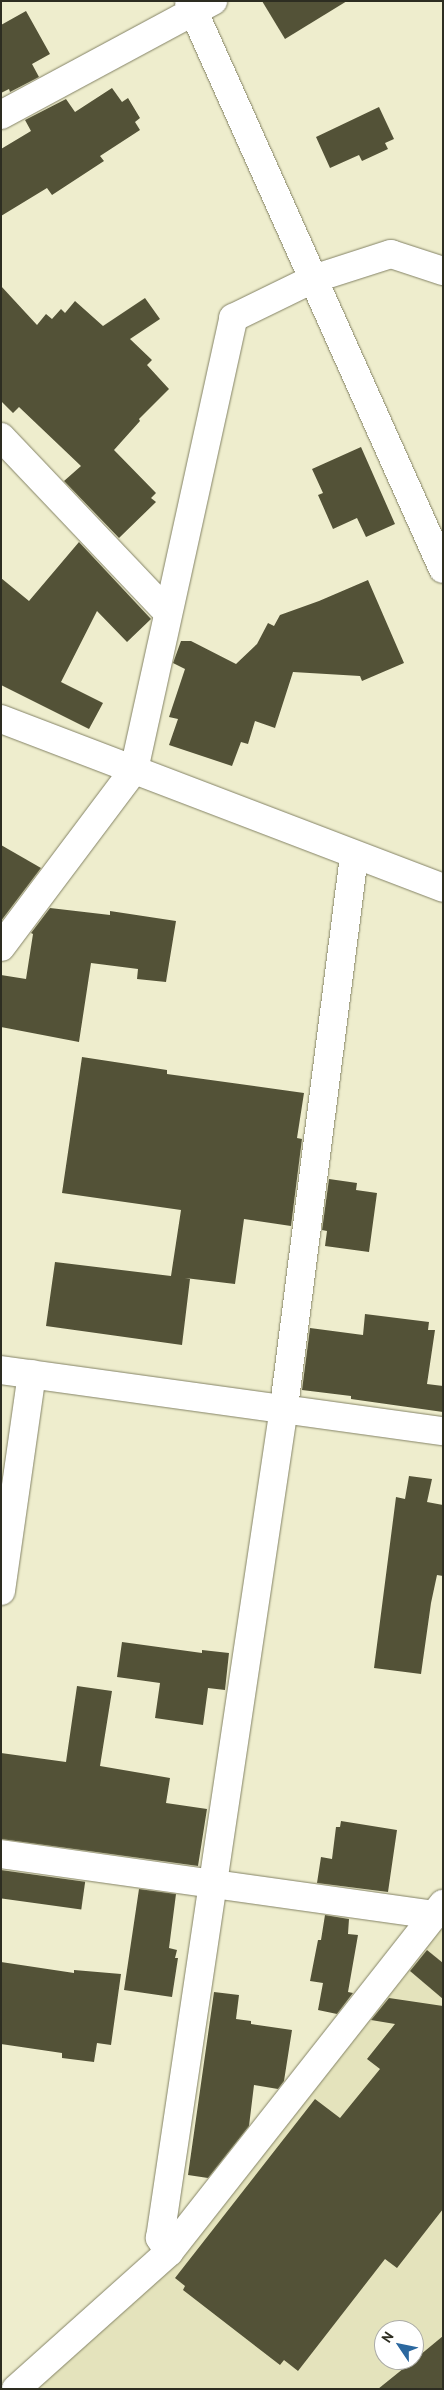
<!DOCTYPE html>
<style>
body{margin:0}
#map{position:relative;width:444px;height:2390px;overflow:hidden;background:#eeedcd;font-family:"PT Sans",sans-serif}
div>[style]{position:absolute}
.built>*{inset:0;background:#e4e3bc}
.building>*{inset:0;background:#535237;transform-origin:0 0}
.roads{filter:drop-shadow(0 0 1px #848366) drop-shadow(0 0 1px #848366)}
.street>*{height:28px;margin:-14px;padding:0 14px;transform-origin:14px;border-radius:14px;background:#fff}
span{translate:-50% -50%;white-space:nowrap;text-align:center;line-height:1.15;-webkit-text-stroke:5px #fff;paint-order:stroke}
.frame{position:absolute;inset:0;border:2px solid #2d2d21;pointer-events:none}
.north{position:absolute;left:374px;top:2320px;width:50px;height:50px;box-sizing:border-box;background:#fff;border:1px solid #ababa6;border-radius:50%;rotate:304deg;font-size:14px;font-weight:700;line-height:20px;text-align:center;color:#2d2d21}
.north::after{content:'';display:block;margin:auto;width:18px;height:22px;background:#2c689f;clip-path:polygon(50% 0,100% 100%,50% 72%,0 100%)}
</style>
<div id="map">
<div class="built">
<i style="clip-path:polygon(evenodd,443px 1926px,443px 2389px,34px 2389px,443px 1926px,384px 2330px,414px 2330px,414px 2360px,384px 2360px,384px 2330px)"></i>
</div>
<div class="building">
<i style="clip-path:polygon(262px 1px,347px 1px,285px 39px)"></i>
<i style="clip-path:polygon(26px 11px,50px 54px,32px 64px,39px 77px,10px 92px,9px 89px,1px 93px,1px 25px)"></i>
<i style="clip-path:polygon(112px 88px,122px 102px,128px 98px,140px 118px,135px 122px,140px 130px,100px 156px,104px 161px,52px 195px,47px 188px,1px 216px,1px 149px,31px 131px,25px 120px,66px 99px,75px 112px)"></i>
<i style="clip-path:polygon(379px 107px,394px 139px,385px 143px,388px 149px,362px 161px,359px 155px,330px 168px,316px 137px)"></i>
<i style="clip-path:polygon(1px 286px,37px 325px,46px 314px,52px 319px,61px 309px,65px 313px,75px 301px,103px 326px,145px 298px,160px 319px,130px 339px,152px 360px,147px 365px,169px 389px,139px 419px,140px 421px,114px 450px,156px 493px,151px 498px,156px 502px,119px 538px,64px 481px,81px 466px,19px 407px,13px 413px,1px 401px)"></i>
<i style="clip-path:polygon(361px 447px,395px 524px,366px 537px,357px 518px,333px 529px,318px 495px,323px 493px,312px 469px)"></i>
<i style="clip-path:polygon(79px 542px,151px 619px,127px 642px,97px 611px,61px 682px,103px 703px,89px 729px,1px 685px,1px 578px,29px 601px)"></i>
<i style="clip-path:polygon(368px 580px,404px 663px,362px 681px,360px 676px,293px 672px,275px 728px,255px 721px,248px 744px,241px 742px,232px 766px,169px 745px,178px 719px,169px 717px,185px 669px,173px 663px,181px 641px,191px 641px,236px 664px,257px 644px,268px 623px,274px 626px,280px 615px,319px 601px)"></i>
<i style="clip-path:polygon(1px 845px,41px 868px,1px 921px)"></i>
<i style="clip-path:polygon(50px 908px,110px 915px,110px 911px,176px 921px,166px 982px,137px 979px,138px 969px,91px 963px,79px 1042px,1px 1027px,1px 975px,26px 979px,33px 934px,31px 933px)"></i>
<i style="clip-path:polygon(82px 1057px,167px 1070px,167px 1074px,304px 1093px,297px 1138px,302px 1139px,291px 1226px,244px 1219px,235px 1284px,185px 1278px,190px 1279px,182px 1345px,46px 1326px,55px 1262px,171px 1276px,181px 1210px,62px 1193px)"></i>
<i style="clip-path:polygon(329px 1179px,357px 1183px,356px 1190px,377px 1193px,369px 1252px,325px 1246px,327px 1231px,322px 1230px)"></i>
<i style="clip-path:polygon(365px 1314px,429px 1322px,428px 1330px,435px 1330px,427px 1384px,443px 1386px,443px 1412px,351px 1399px,351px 1396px,302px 1390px,310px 1328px,363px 1335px)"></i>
<i style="clip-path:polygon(409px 1476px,432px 1479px,427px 1502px,443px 1505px,443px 1576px,437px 1575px,431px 1603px,421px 1674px,374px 1668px,396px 1497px,405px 1499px)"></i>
<i style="clip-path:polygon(122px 1642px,202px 1653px,202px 1650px,229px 1653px,225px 1690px,208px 1688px,203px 1725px,155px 1718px,160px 1683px,117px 1677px)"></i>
<i style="clip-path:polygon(77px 1686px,112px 1691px,100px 1766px,170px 1778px,166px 1803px,207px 1809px,198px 1866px,1px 1839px,1px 1753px,66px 1762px)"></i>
<i style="clip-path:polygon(341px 1821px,397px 1830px,388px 1892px,317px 1883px,321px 1857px,332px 1859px,336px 1827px,340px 1827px)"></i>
<i style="left:1px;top:1870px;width:85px;height:28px;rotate:8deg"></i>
<i style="clip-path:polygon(139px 1889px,176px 1894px,169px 1948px,177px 1950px,175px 1958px,178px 1958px,172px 1997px,124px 1990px)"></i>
<i style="clip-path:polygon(325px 1915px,349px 1919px,348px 1934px,358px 1935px,348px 1992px,353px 1993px,337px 2014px,318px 2010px,323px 1983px,310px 1981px,318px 1940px,321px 1940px)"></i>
<i style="clip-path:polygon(427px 1950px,443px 1963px,443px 1999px,410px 1971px)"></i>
<i style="clip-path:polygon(1px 1962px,74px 1973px,74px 1970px,121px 1974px,111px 2045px,97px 2043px,94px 2062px,62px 2058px,62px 2053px,1px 2044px)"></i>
<i style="clip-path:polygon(214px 1992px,239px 1995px,236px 2019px,251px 2021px,251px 2024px,292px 2030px,284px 2081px,278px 2089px,254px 2085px,249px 2126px,208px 2178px,188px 2175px)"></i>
<i style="clip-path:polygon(389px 1998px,443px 2006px,443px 2209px,397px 2268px,385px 2259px,298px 2371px,284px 2360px,280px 2365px,183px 2290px,185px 2286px,175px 2278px,315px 2099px,340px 2118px,380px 2069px,367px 2059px,395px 2024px,371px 2020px)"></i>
<i style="clip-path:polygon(443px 2336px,443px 2389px,378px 2389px,414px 2360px)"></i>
</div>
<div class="roads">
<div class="street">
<i style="left:189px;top:1px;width:622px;rotate:65.91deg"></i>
<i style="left:1px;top:115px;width:241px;rotate:-28.3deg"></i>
<i style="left:1px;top:437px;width:241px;rotate:46.5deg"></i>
<i style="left:1px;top:719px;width:473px;rotate:20.9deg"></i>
<i style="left:1px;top:947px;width:221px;rotate:-53.1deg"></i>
<i style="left:134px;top:770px;width:463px;rotate:-77.6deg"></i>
<i style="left:233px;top:318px;width:89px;rotate:-26deg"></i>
<i style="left:313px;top:279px;width:82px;rotate:-17.8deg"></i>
<i style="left:391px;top:254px;width:55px;rotate:18.1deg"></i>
<i style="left:1px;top:1370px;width:446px;rotate:7.9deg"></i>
<i style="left:1px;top:1591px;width:219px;rotate:-81.9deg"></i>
<i style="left:1px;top:1854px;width:439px;rotate:8deg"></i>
<i style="left:169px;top:2252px;width:17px;rotate:-123deg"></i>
<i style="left:160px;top:2238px;width:840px;rotate:-81.51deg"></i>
<i style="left:284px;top:1407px;width:555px;rotate:-82.76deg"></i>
<i style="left:16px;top:2389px;width:205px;rotate:-41.8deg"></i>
<i style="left:169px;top:2252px;width:443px;rotate:-51.8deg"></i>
</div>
</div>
<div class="frame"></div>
<div class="north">N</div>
</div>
